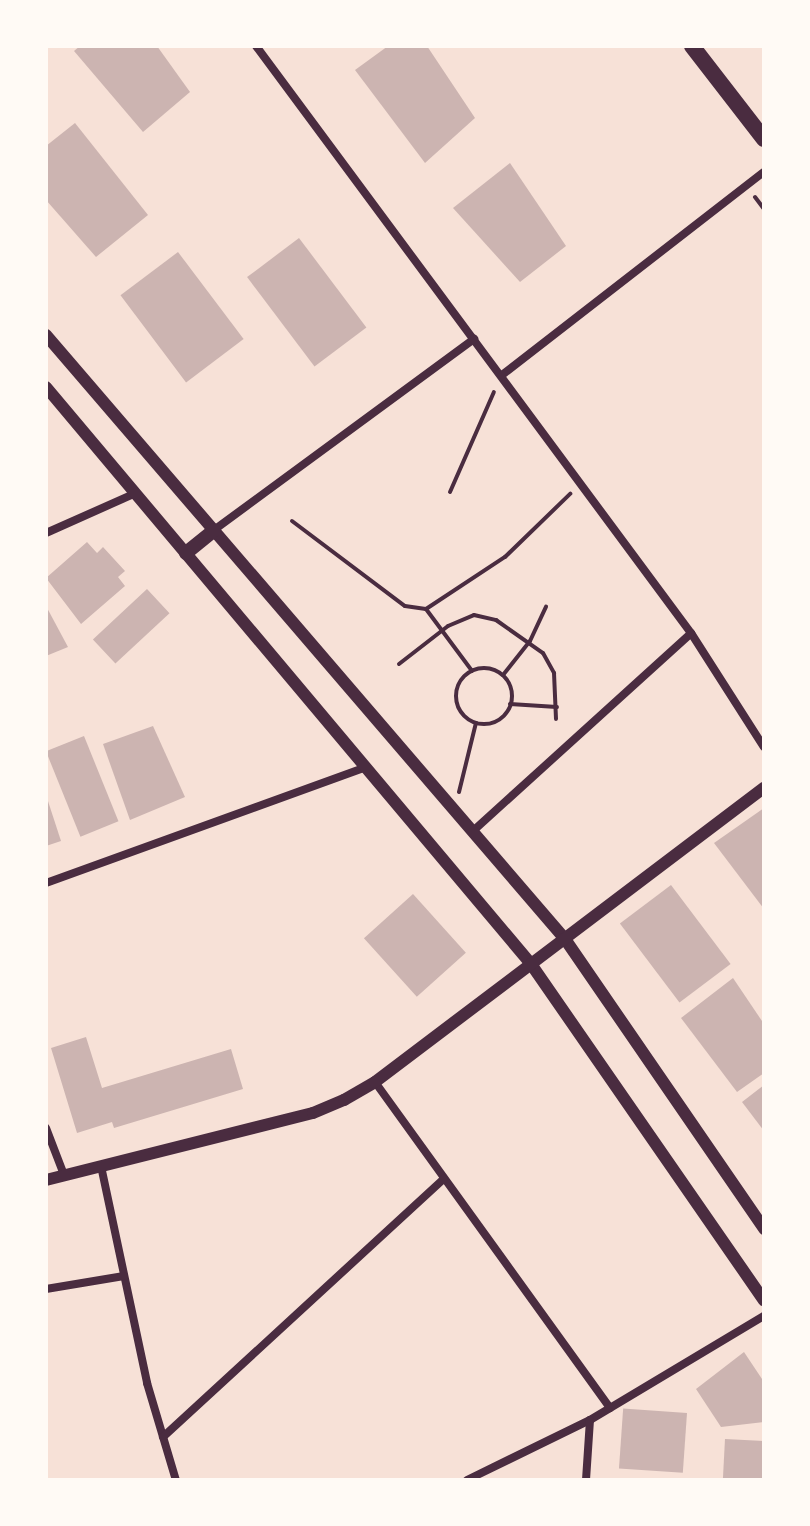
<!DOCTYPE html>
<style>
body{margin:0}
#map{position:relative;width:810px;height:1526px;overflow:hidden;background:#f7e1d7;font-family:"Alegreya Sans",sans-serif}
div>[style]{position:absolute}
.building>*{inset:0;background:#ccb4b1;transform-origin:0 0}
.path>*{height:4px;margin:-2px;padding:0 2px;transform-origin:2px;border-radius:2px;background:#4a2c40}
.path>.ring{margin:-2px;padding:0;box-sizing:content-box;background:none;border:4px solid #4a2c40;border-radius:50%}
.minor>*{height:8px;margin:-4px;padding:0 4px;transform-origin:4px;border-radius:4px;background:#4a2c40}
.tertiary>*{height:12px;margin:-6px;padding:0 6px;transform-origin:6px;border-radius:6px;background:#4a2c40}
.secondary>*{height:14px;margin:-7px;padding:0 7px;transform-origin:7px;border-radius:7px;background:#4a2c40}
.trunk>*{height:16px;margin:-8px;padding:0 8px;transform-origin:8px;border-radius:8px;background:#4a2c40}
span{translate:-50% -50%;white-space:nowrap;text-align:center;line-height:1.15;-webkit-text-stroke:8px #fffaf5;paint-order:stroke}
.frame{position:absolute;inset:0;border:48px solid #fffaf5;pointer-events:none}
</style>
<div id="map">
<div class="building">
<i style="clip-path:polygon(80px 46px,157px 46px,190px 92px,143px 132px,74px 51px)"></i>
<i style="clip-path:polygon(388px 46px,427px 46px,475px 118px,425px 163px,355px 70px)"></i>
<i style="clip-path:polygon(75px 123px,148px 215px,96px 257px,46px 200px,46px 146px)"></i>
<i style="clip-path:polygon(510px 163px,566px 246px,520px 282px,453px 208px)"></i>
<i style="left:299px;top:238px;width:112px;height:65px;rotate:53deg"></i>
<i style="left:178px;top:252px;width:109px;height:72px;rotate:53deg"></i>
<i style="clip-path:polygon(87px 542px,97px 553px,103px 547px,125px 571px,118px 577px,125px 586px,81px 624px,46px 578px)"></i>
<i style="left:147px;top:589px;width:33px;height:74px;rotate:47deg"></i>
<i style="clip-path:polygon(46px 606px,68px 647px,46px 656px)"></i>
<i style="clip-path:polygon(153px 726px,185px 797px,130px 820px,103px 744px)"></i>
<i style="left:84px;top:736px;width:92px;height:41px;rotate:68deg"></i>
<i style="clip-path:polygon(46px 795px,61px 841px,46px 846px)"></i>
<i style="clip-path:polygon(764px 808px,764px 909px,714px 843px)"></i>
<i style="left:671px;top:885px;width:99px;height:64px;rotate:53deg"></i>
<i style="left:413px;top:894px;width:79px;height:66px;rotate:48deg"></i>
<i style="clip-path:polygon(733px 978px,764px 1024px,764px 1073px,737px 1092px,681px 1018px)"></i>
<i style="clip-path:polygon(86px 1037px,102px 1088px,231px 1049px,243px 1089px,114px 1128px,112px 1122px,77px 1133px,51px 1048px)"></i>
<i style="clip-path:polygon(764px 1085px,764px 1131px,742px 1102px)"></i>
<i style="clip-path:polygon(744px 1352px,764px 1382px,764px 1422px,721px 1427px,696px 1389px)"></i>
<i style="left:687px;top:1413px;width:60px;height:64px;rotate:94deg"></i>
<i style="left:725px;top:1439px;width:39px;height:41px;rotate:3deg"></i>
</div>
<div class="path">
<i style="left:755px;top:197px;width:15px;rotate:53deg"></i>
<i style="left:450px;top:492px;width:109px;rotate:-66.3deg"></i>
<i style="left:292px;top:521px;width:141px;rotate:37deg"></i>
<i style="left:405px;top:606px;width:21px;rotate:8deg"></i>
<i style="left:426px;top:609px;width:77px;rotate:53.4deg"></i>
<i style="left:426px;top:609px;width:95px;rotate:-33.4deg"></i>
<i style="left:505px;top:557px;width:91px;rotate:-44.1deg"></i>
<i style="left:399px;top:664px;width:62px;rotate:-37.8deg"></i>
<i style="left:448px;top:626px;width:28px;rotate:-23deg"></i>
<i style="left:474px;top:615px;width:23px;rotate:13deg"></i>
<i style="left:496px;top:620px;width:57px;rotate:35.1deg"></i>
<i style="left:543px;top:653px;width:23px;rotate:61deg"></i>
<i style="left:554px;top:673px;width:46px;rotate:87.5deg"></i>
<i class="ring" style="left:456px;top:668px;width:52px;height:52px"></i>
<i style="left:503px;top:675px;width:43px;rotate:-51.5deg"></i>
<i style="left:530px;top:641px;width:38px;rotate:-65deg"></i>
<i style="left:510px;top:704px;width:47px;rotate:3.7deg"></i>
<i style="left:459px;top:792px;width:71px;rotate:-76.2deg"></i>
</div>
<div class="minor">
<i style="left:256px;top:46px;width:731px;rotate:53.46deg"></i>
<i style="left:691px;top:633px;width:135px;rotate:57.4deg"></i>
<i style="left:502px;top:375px;width:331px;rotate:-37.8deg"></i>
<i style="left:214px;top:530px;width:323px;rotate:-36.3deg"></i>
<i style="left:46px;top:533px;width:98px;rotate:-24deg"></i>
<i style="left:473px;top:831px;width:294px;rotate:-42.2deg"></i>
<i style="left:46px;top:883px;width:340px;rotate:-19.9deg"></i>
<i style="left:375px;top:1082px;width:402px;rotate:54.2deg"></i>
<i style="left:46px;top:1128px;width:50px;rotate:69deg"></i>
<i style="left:101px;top:1166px;width:222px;rotate:78deg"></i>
<i style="left:147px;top:1383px;width:101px;rotate:73.4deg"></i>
<i style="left:46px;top:1289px;width:79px;rotate:-9.5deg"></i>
<i style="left:163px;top:1437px;width:381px;rotate:-42.6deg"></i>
<i style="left:467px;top:1480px;width:137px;rotate:-26deg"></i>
<i style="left:590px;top:1420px;width:203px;rotate:-30.9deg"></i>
<i style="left:586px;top:1480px;width:60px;rotate:-86.2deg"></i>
</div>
<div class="tertiary">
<i style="left:46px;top:335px;width:796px;rotate:49.33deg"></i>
<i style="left:565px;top:939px;width:352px;rotate:55.5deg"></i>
<i style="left:46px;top:387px;width:754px;rotate:49.95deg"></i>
<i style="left:531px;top:964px;width:409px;rotate:55.3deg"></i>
<i style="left:46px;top:1180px;width:275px;rotate:-14.1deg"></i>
<i style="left:313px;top:1113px;width:34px;rotate:-23deg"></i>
<i style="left:344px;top:1100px;width:36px;rotate:-30deg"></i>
<i style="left:375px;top:1082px;width:488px;rotate:-37.1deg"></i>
</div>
<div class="secondary">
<i style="left:186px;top:553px;width:36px;rotate:-39deg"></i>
</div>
<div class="trunk">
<i style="left:692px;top:46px;width:118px;rotate:52.3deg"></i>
</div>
<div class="frame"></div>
</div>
